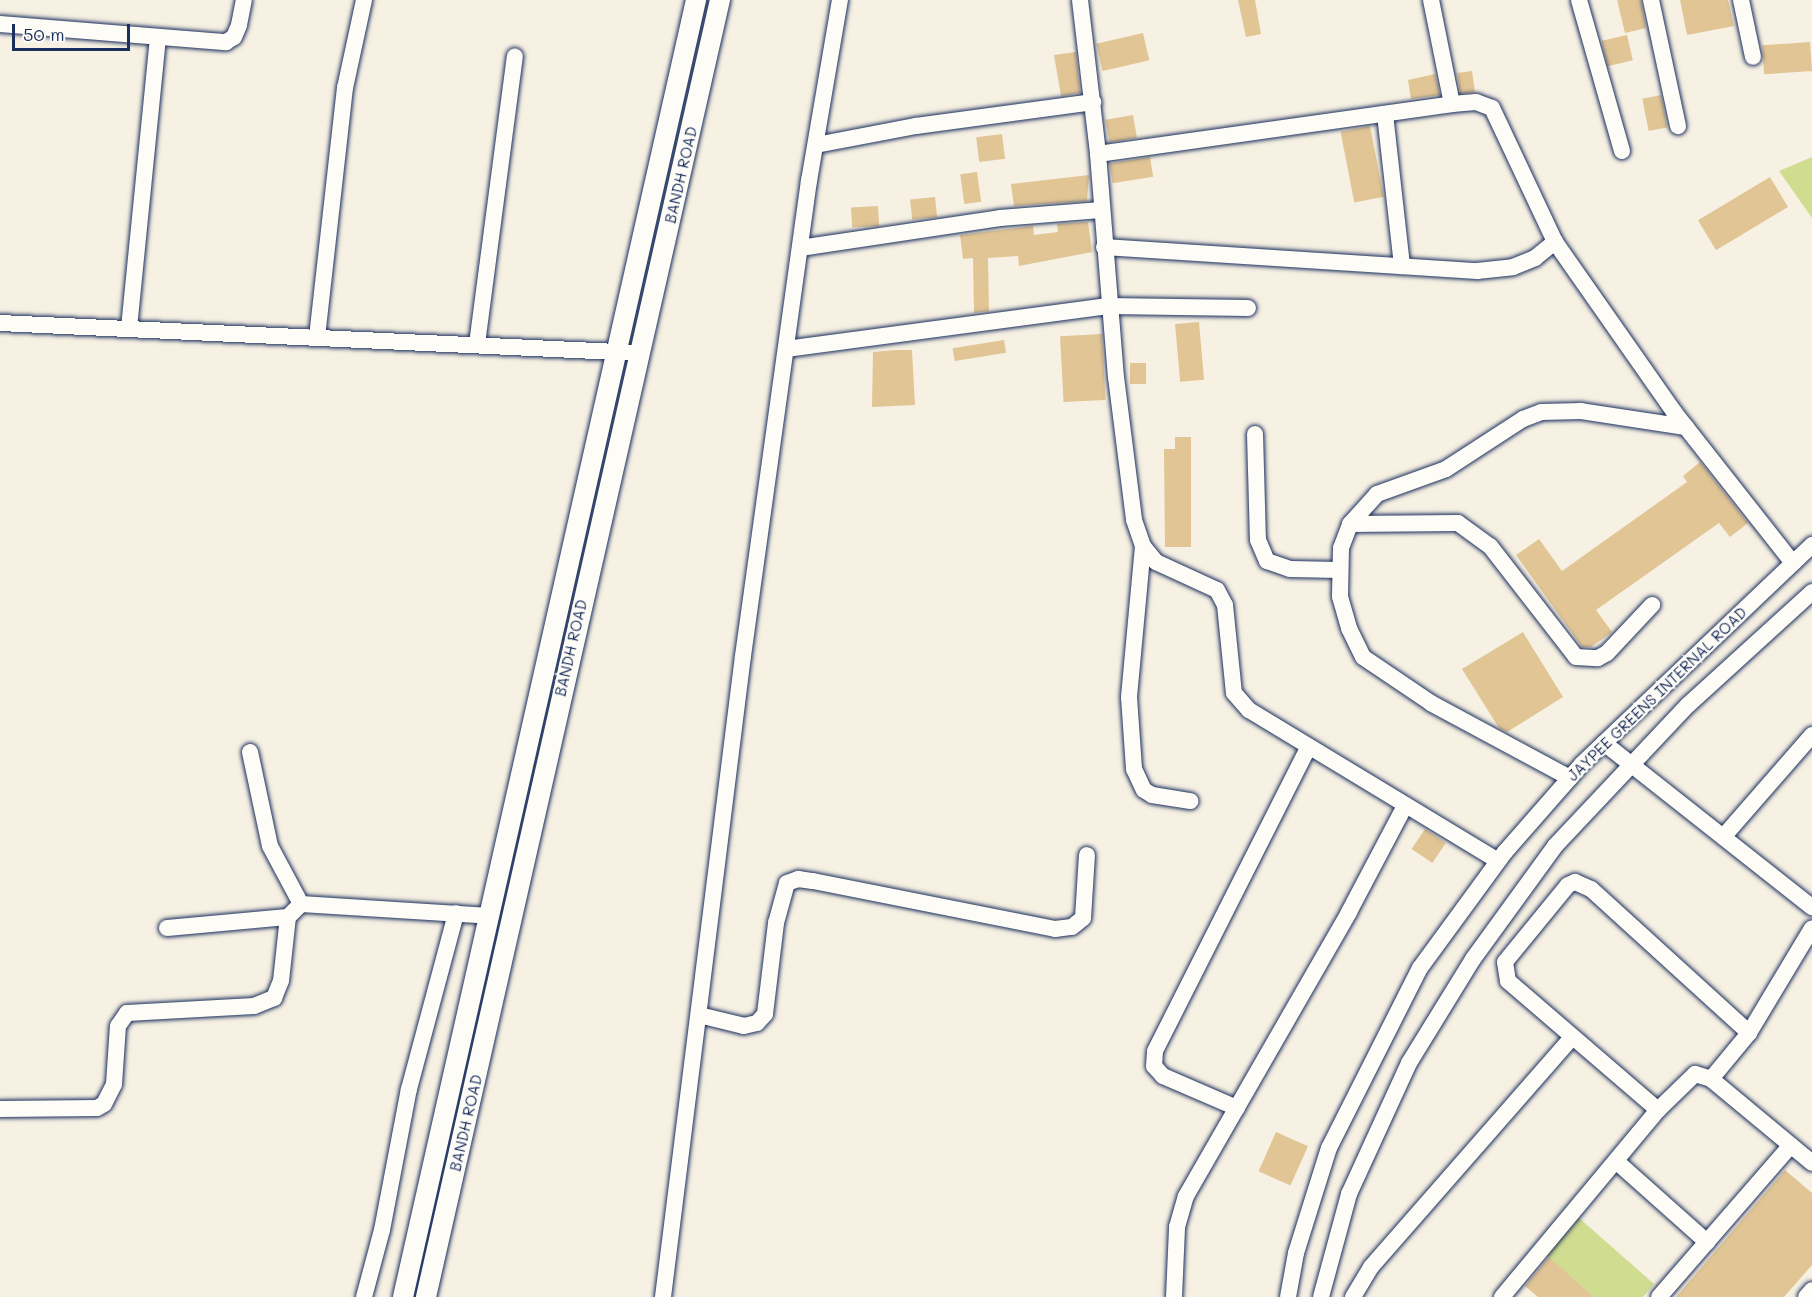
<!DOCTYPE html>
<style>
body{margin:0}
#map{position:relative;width:1812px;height:1297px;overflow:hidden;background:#f7f1e3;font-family:Mali,sans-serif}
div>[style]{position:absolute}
.green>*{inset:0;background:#d0dd90}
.building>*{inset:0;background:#e1c595;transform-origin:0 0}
.roads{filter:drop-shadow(0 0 2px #1b2f5e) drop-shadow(0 0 2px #1b2f5e)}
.minor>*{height:16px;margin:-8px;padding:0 8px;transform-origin:8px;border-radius:8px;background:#fdfcf7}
.major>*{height:20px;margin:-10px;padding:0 10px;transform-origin:10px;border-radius:10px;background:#fdfcf7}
span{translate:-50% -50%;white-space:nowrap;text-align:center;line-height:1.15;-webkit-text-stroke:4.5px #fdfcf7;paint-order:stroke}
.street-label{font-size:15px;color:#1b2f5e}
.scale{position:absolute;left:12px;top:24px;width:118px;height:27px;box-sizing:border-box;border:3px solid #1b2f5e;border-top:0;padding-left:8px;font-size:18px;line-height:21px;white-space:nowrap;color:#1b2f5e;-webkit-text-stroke:4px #fdfcf7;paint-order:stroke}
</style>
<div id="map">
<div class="green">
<i style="clip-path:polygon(1812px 157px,1812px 218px,1779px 171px)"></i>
<i style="clip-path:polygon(1578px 1217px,1654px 1284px,1643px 1297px,1594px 1297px,1546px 1255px)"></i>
</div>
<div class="building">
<i style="clip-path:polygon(1238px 0,1255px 0,1261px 34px,1246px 37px)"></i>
<i style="clip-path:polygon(1617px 0,1641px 0,1646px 28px,1625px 33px)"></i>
<i style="clip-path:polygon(1680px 0,1728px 0,1734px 26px,1687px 35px)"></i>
<i style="left:1143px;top:33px;width:28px;height:48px;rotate:77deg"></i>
<i style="left:1627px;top:35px;width:26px;height:26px;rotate:77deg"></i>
<i style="left:1810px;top:42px;width:29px;height:48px;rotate:86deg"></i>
<i style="clip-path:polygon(1076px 52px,1080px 93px,1061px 96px,1054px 55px)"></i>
<i style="left:1472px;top:71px;width:21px;height:15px;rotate:82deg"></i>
<i style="clip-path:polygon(1435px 74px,1440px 95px,1411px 99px,1408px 80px)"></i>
<i style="left:1661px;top:95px;width:33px;height:19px;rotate:79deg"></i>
<i style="left:1133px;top:115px;width:23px;height:28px;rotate:80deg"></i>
<i style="left:1370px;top:126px;width:72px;height:30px;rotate:79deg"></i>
<i style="left:1002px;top:134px;width:25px;height:26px;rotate:83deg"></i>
<i style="left:1150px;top:157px;width:20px;height:41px;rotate:81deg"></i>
<i style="left:977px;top:172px;width:30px;height:17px;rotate:82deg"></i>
<i style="clip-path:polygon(1089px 175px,1087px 201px,1014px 206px,1011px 184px)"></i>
<i style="left:1770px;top:177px;width:35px;height:84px;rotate:59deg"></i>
<i style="left:935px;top:197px;width:20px;height:25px;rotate:84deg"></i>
<i style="left:878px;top:206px;width:20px;height:27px;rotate:87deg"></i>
<i style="clip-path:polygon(1088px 222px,1092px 252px,1019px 266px,1018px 256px,988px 258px,989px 311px,974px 313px,973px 258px,963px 259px,960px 235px,1033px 226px,1034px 235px,1058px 232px,1057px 224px)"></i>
<i style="left:1199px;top:322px;width:58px;height:24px;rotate:85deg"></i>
<i style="left:1102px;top:334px;width:66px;height:42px;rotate:87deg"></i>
<i style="left:1004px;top:340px;width:13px;height:52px;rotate:81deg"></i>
<i style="clip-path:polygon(897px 350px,912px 350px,915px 405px,872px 407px,873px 352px)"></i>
<i style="left:1130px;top:363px;width:16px;height:21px"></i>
<i style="clip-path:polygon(1175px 437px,1191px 437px,1191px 547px,1165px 547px,1164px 449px,1175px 449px)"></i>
<i style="clip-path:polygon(1700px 462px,1748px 523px,1730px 537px,1719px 523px,1596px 610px,1612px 632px,1591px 647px,1582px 647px,1516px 555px,1539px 539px,1562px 571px,1687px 482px,1683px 476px)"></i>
<i style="clip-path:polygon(1523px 632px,1563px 697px,1507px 732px,1499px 728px,1462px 669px)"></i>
<i style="left:1425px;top:829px;width:25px;height:24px;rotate:34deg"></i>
<i style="left:1276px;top:1132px;width:35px;height:43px;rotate:24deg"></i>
<i style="clip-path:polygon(1785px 1170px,1812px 1193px,1812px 1265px,1784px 1297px,1676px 1297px)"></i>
<i style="clip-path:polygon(1549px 1257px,1594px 1297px,1538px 1297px,1525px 1286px)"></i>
</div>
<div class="roads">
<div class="minor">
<i style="left:1080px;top:0;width:155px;rotate:83.3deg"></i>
<i style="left:1098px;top:154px;width:358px;rotate:-8deg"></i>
<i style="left:1452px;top:104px;width:24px;rotate:-5deg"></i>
<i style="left:1476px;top:102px;width:17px;rotate:21deg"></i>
<i style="left:1492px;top:108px;width:148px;rotate:64.8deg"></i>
<i style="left:1555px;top:242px;width:208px;rotate:55deg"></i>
<i style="left:1674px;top:412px;width:192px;rotate:51.8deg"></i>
<i style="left:1431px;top:0;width:106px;rotate:78.6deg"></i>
<i style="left:1579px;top:0;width:157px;rotate:74.1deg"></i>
<i style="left:1651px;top:0;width:129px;rotate:77.9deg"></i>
<i style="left:1741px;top:0;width:58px;rotate:78.1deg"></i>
<i style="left:0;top:24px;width:227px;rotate:4.6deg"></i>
<i style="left:226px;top:42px;width:9px;rotate:-32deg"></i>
<i style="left:234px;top:37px;width:13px;rotate:-67deg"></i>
<i style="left:239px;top:25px;width:25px;rotate:-79deg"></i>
<i style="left:1385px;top:114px;width:153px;rotate:83.6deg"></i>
<i style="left:816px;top:145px;width:102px;rotate:-10.8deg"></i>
<i style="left:916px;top:126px;width:179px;rotate:-7.7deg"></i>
<i style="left:1098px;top:154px;width:224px;rotate:85.4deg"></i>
<i style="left:1116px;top:377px;width:144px;rotate:82.8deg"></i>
<i style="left:1134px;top:520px;width:28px;rotate:71deg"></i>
<i style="left:1143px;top:546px;width:21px;rotate:51deg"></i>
<i style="left:1156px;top:562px;width:67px;rotate:24.7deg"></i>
<i style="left:1217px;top:590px;width:17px;rotate:62deg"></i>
<i style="left:1225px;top:605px;width:88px;rotate:84.2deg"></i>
<i style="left:1234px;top:693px;width:23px;rotate:49deg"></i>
<i style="left:1249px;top:710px;width:291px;rotate:31.2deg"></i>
<i style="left:1104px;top:247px;width:374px;rotate:3.7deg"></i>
<i style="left:1477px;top:271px;width:36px;rotate:-6deg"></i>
<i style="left:1513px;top:267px;width:24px;rotate:-22deg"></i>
<i style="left:1535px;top:258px;width:26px;rotate:-39deg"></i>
<i style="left:800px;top:248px;width:202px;rotate:-8.5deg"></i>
<i style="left:1000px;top:218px;width:101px;rotate:-4.5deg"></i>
<i style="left:0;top:323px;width:640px;rotate:2.69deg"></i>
<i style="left:129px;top:328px;width:291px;rotate:-84.3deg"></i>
<i style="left:317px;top:337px;width:251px;rotate:-83.6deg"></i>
<i style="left:345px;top:88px;width:90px;rotate:-77.8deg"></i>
<i style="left:477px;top:344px;width:290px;rotate:-82.5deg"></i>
<i style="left:786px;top:349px;width:325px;rotate:-7.6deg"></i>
<i style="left:1108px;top:306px;width:140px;rotate:0.8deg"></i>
<i style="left:1255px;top:434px;width:106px;rotate:88.4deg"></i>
<i style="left:1258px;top:540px;width:23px;rotate:67deg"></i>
<i style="left:1267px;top:561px;width:24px;rotate:19deg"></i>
<i style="left:1290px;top:569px;width:49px;rotate:1.2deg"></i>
<i style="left:1350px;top:524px;width:108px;rotate:-0.5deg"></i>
<i style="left:1458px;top:523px;width:39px;rotate:36deg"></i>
<i style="left:1490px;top:546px;width:140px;rotate:52.2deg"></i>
<i style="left:1576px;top:657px;width:22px;rotate:3deg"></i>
<i style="left:1598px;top:658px;width:10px;rotate:-29deg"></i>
<i style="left:1607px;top:653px;width:66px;rotate:-46.8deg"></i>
<i style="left:1143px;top:546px;width:152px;rotate:95.3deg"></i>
<i style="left:1129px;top:697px;width:72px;rotate:86deg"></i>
<i style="left:1134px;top:769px;width:23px;rotate:65deg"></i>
<i style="left:1144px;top:790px;width:9px;rotate:32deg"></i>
<i style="left:1152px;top:795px;width:39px;rotate:9deg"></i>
<i style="left:1604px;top:743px;width:265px;rotate:38.3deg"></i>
<i style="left:250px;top:752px;width:96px;rotate:78deg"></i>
<i style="left:270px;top:846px;width:66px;rotate:61.9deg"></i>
<i style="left:1570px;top:778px;width:158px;rotate:-151.7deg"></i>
<i style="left:1431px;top:703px;width:82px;rotate:-145.9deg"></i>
<i style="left:1363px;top:657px;width:32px;rotate:-116deg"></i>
<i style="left:1349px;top:628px;width:33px;rotate:-106deg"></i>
<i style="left:1340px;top:596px;width:48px;rotate:-88.8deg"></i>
<i style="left:1341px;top:548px;width:26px;rotate:-69deg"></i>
<i style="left:1350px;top:524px;width:40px;rotate:-48deg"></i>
<i style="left:1377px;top:494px;width:73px;rotate:-19.9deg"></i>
<i style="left:1446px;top:469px;width:92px;rotate:-33deg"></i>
<i style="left:1523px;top:419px;width:19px;rotate:-21deg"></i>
<i style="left:1541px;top:412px;width:40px;rotate:-1.4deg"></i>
<i style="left:1581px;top:411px;width:106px;rotate:8.7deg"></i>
<i style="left:1724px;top:836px;width:134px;rotate:-48.9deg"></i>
<i style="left:167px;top:928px;width:121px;rotate:-5.2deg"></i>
<i style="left:699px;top:1015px;width:46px;rotate:13.7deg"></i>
<i style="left:744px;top:1026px;width:13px;rotate:-13deg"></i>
<i style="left:757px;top:1023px;width:12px;rotate:-48deg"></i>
<i style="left:765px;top:1014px;width:92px;rotate:-83.1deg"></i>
<i style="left:776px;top:923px;width:41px;rotate:-74.6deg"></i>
<i style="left:787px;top:883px;width:12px;rotate:-20deg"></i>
<i style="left:798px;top:879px;width:15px;rotate:8deg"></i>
<i style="left:813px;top:881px;width:247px;rotate:11.2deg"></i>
<i style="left:1055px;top:929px;width:17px;rotate:-7deg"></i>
<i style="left:1072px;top:927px;width:14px;rotate:-39deg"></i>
<i style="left:1083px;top:918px;width:63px;rotate:-86.4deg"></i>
<i style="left:1711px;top:1079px;width:60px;rotate:-50.4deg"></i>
<i style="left:1749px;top:1033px;width:122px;rotate:-59deg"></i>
<i style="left:1237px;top:1108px;width:81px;rotate:-156.6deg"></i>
<i style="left:1163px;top:1076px;width:13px;rotate:-132deg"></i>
<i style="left:1154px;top:1066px;width:15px;rotate:-86deg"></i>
<i style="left:1155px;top:1051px;width:339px;rotate:-63.2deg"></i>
<i style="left:0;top:1109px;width:97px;rotate:-0.6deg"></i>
<i style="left:97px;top:1108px;width:8px;rotate:-30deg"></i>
<i style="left:104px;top:1104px;width:22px;rotate:-63deg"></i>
<i style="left:114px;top:1084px;width:58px;rotate:-86.1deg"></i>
<i style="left:118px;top:1026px;width:16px;rotate:-55deg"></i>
<i style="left:127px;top:1013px;width:127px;rotate:-3.2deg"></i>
<i style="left:254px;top:1006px;width:22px;rotate:-22deg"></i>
<i style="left:274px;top:998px;width:18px;rotate:-68deg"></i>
<i style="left:281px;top:981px;width:64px;rotate:-83.8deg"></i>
<i style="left:288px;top:917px;width:18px;rotate:-45deg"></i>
<i style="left:301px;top:904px;width:189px;rotate:3.6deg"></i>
<i style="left:1658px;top:1110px;width:198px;rotate:-139.3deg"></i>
<i style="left:1508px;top:981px;width:19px;rotate:-99deg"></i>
<i style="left:1505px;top:962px;width:99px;rotate:-50.7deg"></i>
<i style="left:1568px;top:885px;width:8px;rotate:-23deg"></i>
<i style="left:1575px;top:882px;width:17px;rotate:24deg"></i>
<i style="left:1591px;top:889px;width:214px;rotate:42.3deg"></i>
<i style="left:1616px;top:1161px;width:122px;rotate:41.7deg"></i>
<i style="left:364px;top:1297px;width:69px;rotate:-75deg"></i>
<i style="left:382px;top:1230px;width:144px;rotate:-79.2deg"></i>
<i style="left:409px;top:1089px;width:182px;rotate:-75deg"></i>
<i style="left:663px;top:1297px;width:646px;rotate:-82.89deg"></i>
<i style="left:743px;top:656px;width:480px;rotate:-82.1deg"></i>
<i style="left:809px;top:181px;width:184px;rotate:-80.3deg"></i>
<i style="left:1174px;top:1297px;width:70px;rotate:-87.5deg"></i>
<i style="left:1177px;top:1227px;width:32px;rotate:-74deg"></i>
<i style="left:1186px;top:1196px;width:327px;rotate:-60.1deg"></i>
<i style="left:1349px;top:912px;width:120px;rotate:-62.2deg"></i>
<i style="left:1288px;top:1297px;width:45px;rotate:-79.7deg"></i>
<i style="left:1296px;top:1253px;width:110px;rotate:-72.6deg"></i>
<i style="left:1329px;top:1148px;width:202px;rotate:-63.2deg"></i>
<i style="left:1420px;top:968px;width:144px;rotate:-53.8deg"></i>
<i style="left:1505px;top:852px;width:117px;rotate:-48.8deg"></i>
<i style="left:1582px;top:764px;width:318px;rotate:-43.6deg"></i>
<i style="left:1321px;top:1297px;width:107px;rotate:-74.8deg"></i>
<i style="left:1349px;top:1194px;width:144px;rotate:-65.4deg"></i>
<i style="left:1409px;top:1063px;width:122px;rotate:-58.4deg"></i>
<i style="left:1473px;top:959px;width:140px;rotate:-54deg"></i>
<i style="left:1555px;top:846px;width:194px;rotate:-46.7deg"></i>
<i style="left:1688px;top:705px;width:168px;rotate:-42.3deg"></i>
<i style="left:1353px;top:1297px;width:35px;rotate:-59deg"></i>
<i style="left:1371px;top:1267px;width:305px;rotate:-48.8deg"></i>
<i style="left:1502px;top:1297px;width:244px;rotate:-50.2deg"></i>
<i style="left:1658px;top:1110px;width:52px;rotate:-44.2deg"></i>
<i style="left:1695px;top:1074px;width:17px;rotate:17deg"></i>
<i style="left:1711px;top:1079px;width:131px;rotate:39.7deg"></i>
<i style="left:1659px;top:1297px;width:201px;rotate:-49deg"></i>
<i style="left:1806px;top:1297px;width:9px;rotate:-49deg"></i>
</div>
<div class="major">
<i style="left:403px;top:1297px;width:1330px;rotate:-77.27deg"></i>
<i style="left:426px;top:1297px;width:1330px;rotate:-77.23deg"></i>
</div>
</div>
<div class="street-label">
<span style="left:681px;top:175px;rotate:-77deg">BANDH ROAD</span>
<span style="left:571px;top:648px;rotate:-77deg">BANDH ROAD</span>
<span style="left:1657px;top:694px;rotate:-44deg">JAYPEE GREENS INTERNAL ROAD</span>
<span style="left:466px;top:1123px;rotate:-77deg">BANDH ROAD</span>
</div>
<div class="scale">50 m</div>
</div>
